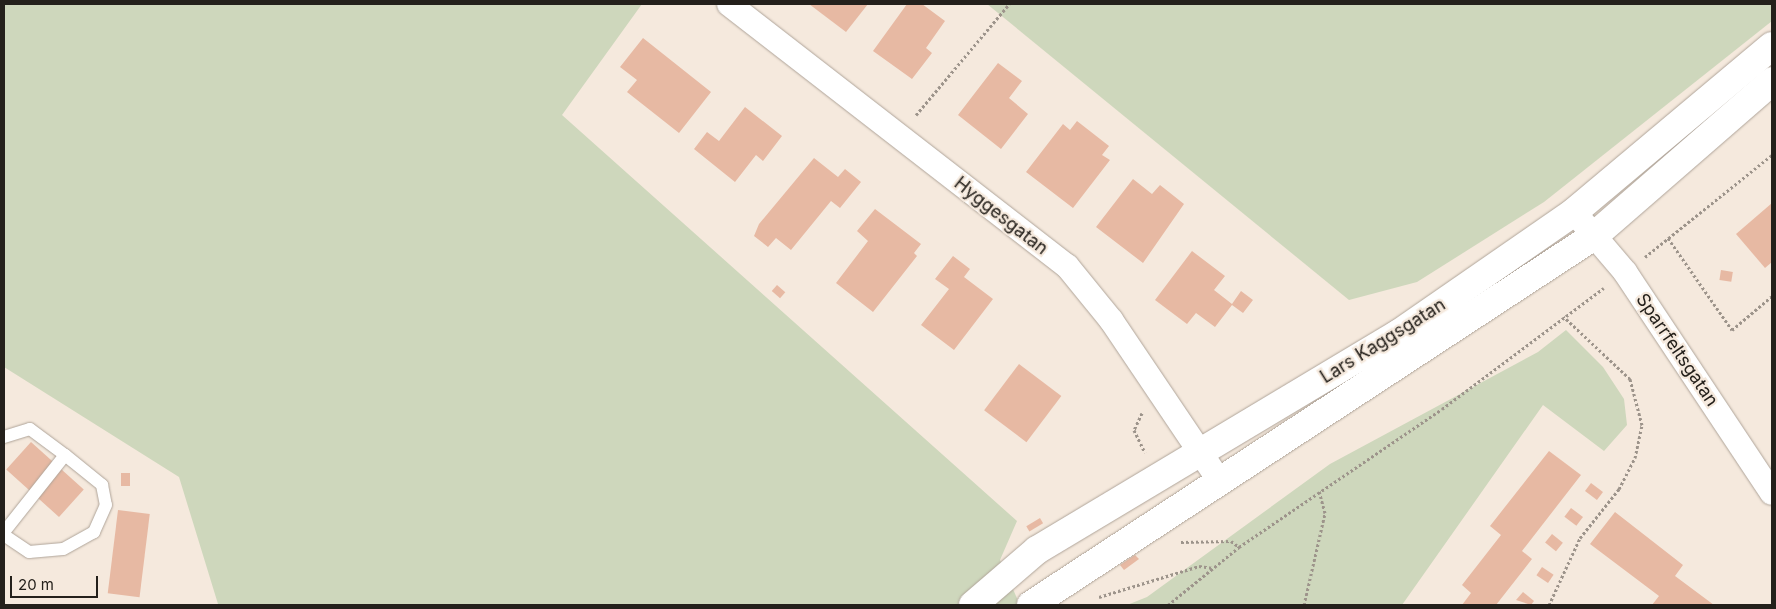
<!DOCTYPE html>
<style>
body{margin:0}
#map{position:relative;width:1776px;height:609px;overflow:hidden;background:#f5e9dd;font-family:Inter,sans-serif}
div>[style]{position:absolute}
.green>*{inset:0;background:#ced7bc}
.building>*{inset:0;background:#e7b9a3;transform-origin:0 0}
.path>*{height:3px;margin-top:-1.5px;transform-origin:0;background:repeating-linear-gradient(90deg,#9d948b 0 2.5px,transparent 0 5px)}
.roads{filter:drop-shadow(0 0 1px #afa499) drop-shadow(0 0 1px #afa499)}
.service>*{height:12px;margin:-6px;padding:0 6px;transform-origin:6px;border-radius:6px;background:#fff}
.minor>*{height:24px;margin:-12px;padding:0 12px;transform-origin:12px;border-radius:12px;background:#fff}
.tertiary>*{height:28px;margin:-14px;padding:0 14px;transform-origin:14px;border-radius:14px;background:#fff}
span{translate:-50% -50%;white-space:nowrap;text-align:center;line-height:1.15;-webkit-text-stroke:4.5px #f5e9dd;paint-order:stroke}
.street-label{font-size:18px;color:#24201b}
.frame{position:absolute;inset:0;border:5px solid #24201b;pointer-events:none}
.scale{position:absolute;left:10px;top:576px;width:88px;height:22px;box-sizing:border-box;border:2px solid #24201b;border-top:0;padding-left:6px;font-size:15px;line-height:18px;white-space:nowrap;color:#24201b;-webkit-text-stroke:4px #f5e9dd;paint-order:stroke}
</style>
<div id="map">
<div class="green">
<i style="clip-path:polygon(4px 4px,642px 4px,562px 115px,1017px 521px,1000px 560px,1020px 605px,218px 604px,179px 477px,4px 367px)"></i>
<i style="clip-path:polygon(987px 4px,1772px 4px,1772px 21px,1544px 202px,1417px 282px,1349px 300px)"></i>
<i style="clip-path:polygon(1566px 330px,1603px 367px,1624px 399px,1627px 425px,1604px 451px,1543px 405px,1402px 605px,1127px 605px,1147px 597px,1330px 464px,1538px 352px)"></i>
</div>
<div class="building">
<i style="clip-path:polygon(809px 4px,868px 4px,846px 32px)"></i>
<i style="clip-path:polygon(907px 4px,922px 4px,945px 21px,926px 48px,932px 53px,912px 79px,873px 51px)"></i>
<i style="clip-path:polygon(643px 38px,711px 92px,679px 133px,627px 92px,637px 80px,620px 67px)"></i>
<i style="clip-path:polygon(998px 63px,1022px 81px,1009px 98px,1028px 114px,1001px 149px,958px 115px)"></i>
<i style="clip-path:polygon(745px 107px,782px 136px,763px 161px,756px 155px,735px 182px,694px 149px,707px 132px,719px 141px)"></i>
<i style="clip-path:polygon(1077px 121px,1109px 146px,1102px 155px,1110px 160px,1073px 208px,1026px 172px,1063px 124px,1070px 130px)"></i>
<i style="clip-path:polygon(814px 158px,838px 177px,845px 169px,861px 182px,840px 208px,831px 201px,791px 250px,776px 238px,768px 247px,754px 236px,759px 224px)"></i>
<i style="clip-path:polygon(1133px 179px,1152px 194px,1160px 185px,1184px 204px,1143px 263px,1096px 227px)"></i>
<i style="clip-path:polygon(1772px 203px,1772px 262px,1765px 268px,1736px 234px)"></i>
<i style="clip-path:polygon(875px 209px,921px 244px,914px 253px,917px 256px,873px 312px,836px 283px,868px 241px,857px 231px)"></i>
<i style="clip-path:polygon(1192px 251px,1225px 276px,1214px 290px,1232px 304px,1241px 291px,1253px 300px,1243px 313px,1232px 305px,1215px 327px,1196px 313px,1187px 324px,1155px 300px)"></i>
<i style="clip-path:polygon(953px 256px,970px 269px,964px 277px,993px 299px,954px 350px,921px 325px,949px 289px,935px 279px)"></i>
<i style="left:1721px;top:270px;width:12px;height:10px;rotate:9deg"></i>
<i style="left:777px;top:285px;width:11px;height:8px;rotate:41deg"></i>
<i style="left:1019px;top:364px;width:53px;height:58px;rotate:37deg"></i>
<i style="left:31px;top:442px;width:71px;height:37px;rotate:42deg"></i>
<i style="clip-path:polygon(1549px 451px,1581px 475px,1522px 551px,1532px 559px,1496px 605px,1462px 605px,1471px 593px,1462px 585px,1501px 535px,1490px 526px)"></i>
<i style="left:121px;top:473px;width:9px;height:13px"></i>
<i style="left:1591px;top:483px;width:15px;height:10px;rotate:37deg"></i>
<i style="left:1571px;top:508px;width:15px;height:11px;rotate:37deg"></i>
<i style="left:118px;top:510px;width:32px;height:84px;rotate:7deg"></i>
<i style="clip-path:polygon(1615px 512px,1683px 565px,1675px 576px,1714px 605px,1652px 605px,1659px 596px,1590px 544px)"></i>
<i style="left:1040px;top:518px;width:6px;height:16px;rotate:59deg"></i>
<i style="left:1552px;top:534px;width:14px;height:11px;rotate:39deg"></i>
<i style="clip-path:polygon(1135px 555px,1139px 559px,1124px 570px,1120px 565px)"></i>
<i style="left:1542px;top:567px;width:14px;height:10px;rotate:34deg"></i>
<i style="clip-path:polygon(1523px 592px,1534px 601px,1531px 605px,1516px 600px)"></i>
</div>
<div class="path">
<i style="left:916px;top:115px;width:145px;rotate:-50deg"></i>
<i style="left:1668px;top:238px;width:112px;rotate:55.2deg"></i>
<i style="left:1732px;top:330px;width:52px;rotate:-40.4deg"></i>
<i style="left:1645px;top:257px;width:163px;rotate:-38.8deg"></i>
<i style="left:1142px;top:413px;width:19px;rotate:115deg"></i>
<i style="left:1134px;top:430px;width:25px;rotate:64deg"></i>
<i style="left:1181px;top:542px;width:50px;rotate:-1.1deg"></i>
<i style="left:1231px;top:541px;width:10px;rotate:37deg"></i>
<i style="left:1099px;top:597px;width:105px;rotate:-17.2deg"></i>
<i style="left:1199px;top:566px;width:14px;rotate:8deg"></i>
<i style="left:1168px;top:605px;width:92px;rotate:-39.2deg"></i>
<i style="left:1239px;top:547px;width:245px;rotate:-34.2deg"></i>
<i style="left:1442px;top:409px;width:202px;rotate:-36.8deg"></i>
<i style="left:1304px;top:605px;width:94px;rotate:-77.1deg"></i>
<i style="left:1325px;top:513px;width:24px;rotate:-105deg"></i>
<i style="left:1549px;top:605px;width:74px;rotate:-65.2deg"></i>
<i style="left:1580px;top:538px;width:63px;rotate:-51.5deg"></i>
<i style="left:1619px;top:489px;width:35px;rotate:-63deg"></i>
<i style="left:1635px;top:458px;width:34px;rotate:-78deg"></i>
<i style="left:1642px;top:425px;width:48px;rotate:-104.6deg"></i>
<i style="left:1630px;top:379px;width:91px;rotate:-136.8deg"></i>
</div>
<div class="roads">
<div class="service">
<i style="left:4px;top:437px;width:27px;rotate:-17deg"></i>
<i style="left:30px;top:429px;width:44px;rotate:36.6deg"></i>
<i style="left:4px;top:532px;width:98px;rotate:-51.6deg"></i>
<i style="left:65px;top:455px;width:48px;rotate:39deg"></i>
<i style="left:102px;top:485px;width:20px;rotate:79deg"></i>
<i style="left:106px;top:505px;width:30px;rotate:114deg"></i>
<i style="left:94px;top:532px;width:35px;rotate:151deg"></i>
<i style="left:63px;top:549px;width:34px;rotate:175deg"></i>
<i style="left:29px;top:552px;width:30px;rotate:-146deg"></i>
</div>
<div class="minor">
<i style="left:729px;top:4px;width:428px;rotate:37.8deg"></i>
<i style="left:1067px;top:266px;width:70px;rotate:50.8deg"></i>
<i style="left:1111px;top:320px;width:193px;rotate:56deg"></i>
<i style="left:1574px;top:212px;width:79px;rotate:49.6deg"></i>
<i style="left:1625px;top:272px;width:265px;rotate:56.4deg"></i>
</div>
<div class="tertiary">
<i style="left:973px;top:605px;width:84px;rotate:-40.7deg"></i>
<i style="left:1037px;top:550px;width:421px;rotate:-30.9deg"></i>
<i style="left:1398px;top:334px;width:214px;rotate:-34.7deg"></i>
<i style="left:1574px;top:212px;width:258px;rotate:-40deg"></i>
<i style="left:1031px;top:605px;width:673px;rotate:-33.24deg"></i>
<i style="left:1594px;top:236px;width:236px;rotate:-41deg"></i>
</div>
</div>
<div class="street-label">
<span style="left:1001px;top:216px;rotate:38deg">Hyggesgatan</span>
<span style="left:1383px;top:341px;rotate:-32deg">Lars Kaggsgatan</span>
<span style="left:1677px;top:350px;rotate:56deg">Sparrfeltsgatan</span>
</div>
<div class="frame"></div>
<div class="scale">20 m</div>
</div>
